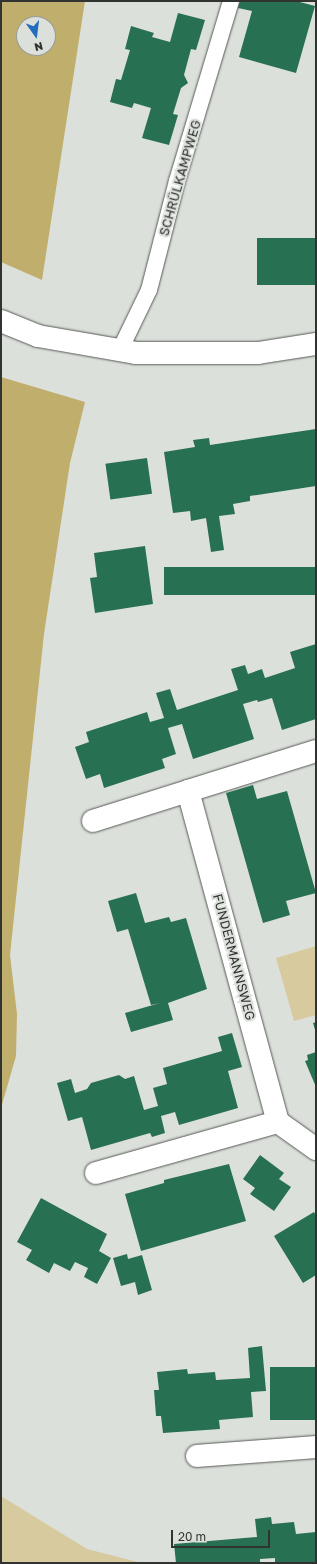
<!DOCTYPE html>
<meta charset="utf-8">
<style>
body{margin:0}
#map{position:relative;width:317px;height:1564px;overflow:hidden;background:#dce0db;font-family:"Golos Text",sans-serif}
div>[style]{position:absolute}
.green>*{inset:0;background:#d7ca9f}
.forest>*{inset:0;background:#c0ae6d}
.building>*{inset:0;background:#287052;transform-origin:0 0}
.roads{filter:drop-shadow(0 0 1px #565955) drop-shadow(0 0 1px #565955)}
.service>*{height:16px;margin:-8px;padding:0 8px;transform-origin:8px;border-radius:8px;background:#fff}
.minor>*{height:22px;margin:-11px;padding:0 11px;transform-origin:11px;border-radius:11px;background:#fff}
.secondary>*{height:22px;margin:-11px;padding:0 11px;transform-origin:11px;border-radius:11px;background:#fff}
span{translate:-50% -50%;white-space:nowrap;text-align:center;line-height:1.15;-webkit-text-stroke:4px #dce0db;paint-order:stroke}
.street-label{font-size:13px;color:#313331}
.frame{position:absolute;inset:0;border:2px solid #313331;pointer-events:none}
.north{position:absolute;left:16px;top:16px;width:40px;height:40px;box-sizing:border-box;background:#dce0db;border:1px solid #989b97;border-radius:50%;rotate:166deg;font-size:11px;font-weight:700;line-height:16px;text-align:center;color:#313331}
.north::after{content:'';display:block;margin:auto;width:14px;height:18px;background:#226dbd;clip-path:polygon(50% 0,100% 100%,50% 72%,0 100%)}
.scale{position:absolute;left:171px;top:1530px;width:99px;height:18px;box-sizing:border-box;border:2px solid #313331;border-top:0;padding-left:5px;font-size:12px;line-height:14px;white-space:nowrap;color:#313331;-webkit-text-stroke:3px #dce0db;paint-order:stroke}
</style>
<div id="map">
<div class="green">
<i style="clip-path:polygon(316px 946px,316px 1015px,294px 1021px,276px 958px)"></i>
<i style="clip-path:polygon(1px 1496px,87px 1549px,142px 1563px,1px 1563px)"></i>
</div>
<div class="forest">
<i style="clip-path:polygon(evenodd,1px 1px,85px 1px,42px 280px,1px 262px,1px 1px,24px 24px,48px 24px,48px 48px,24px 48px,24px 24px)"></i>
<i style="clip-path:polygon(1px 377px,85px 402px,70px 463px,44px 634px,10px 955px,17px 1014px,16px 1056px,1px 1108px)"></i>
</div>
<div class="building">
<i style="clip-path:polygon(240px 1px,296px 1px,315px 6px,296px 73px,239px 57px,252px 11px,238px 8px)"></i>
<i style="clip-path:polygon(178px 13px,205px 20px,196px 50px,191px 49px,184px 75px,188px 83px,181px 88px,173px 114px,178px 115px,169px 145px,142px 138px,151px 108px,134px 103px,132px 108px,110px 102px,116px 79px,121px 80px,130px 50px,125px 49px,131px 26px,154px 33px,152px 37px,170px 42px)"></i>
<i style="left:316px;top:238px;width:47px;height:59px;rotate:90deg"></i>
<i style="clip-path:polygon(316px 429px,316px 486px,250px 496px,250px 501px,233px 504px,235px 514px,219px 516px,224px 550px,211px 552px,206px 518px,191px 521px,190px 511px,173px 513px,164px 452px,195px 447px,193px 440px,209px 438px,210px 445px)"></i>
<i style="left:147px;top:458px;width:36px;height:42px;rotate:82deg"></i>
<i style="clip-path:polygon(145px 546px,153px 604px,95px 613px,90px 578px,97px 577px,94px 553px)"></i>
<i style="left:316px;top:567px;width:28px;height:152px;rotate:90deg"></i>
<i style="clip-path:polygon(316px 644px,316px 719px,282px 730px,272px 698px,258px 702px,257px 700px,243px 704px,254px 739px,193px 759px,182px 724px,168px 728px,176px 754px,162px 759px,165px 768px,104px 788px,100px 774px,86px 779px,75px 747px,89px 742px,86px 732px,147px 712px,150px 722px,164px 718px,156px 693px,170px 689px,177px 710px,238px 690px,231px 669px,245px 665px,248px 674px,262px 669px,265px 678px,295px 668px,290px 652px)"></i>
<i style="clip-path:polygon(253px 785px,257px 799px,287px 791px,316px 893px,286px 901px,290px 915px,263px 923px,226px 793px)"></i>
<i style="clip-path:polygon(136px 893px,145px 923px,169px 917px,171px 922px,186px 918px,207px 989px,168px 1003px,173px 1020px,131px 1032px,125px 1013px,160px 1003px,151px 1005px,128px 929px,117px 932px,108px 901px)"></i>
<i style="clip-path:polygon(316px 1022px,316px 1033px,313px 1023px)"></i>
<i style="clip-path:polygon(232px 1033px,242px 1067px,228px 1071px,238px 1108px,179px 1125px,175px 1112px,161px 1116px,165px 1133px,152px 1137px,150px 1133px,91px 1150px,82px 1117px,68px 1121px,57px 1083px,71px 1079px,75px 1093px,87px 1089px,91px 1083px,119px 1075px,125px 1079px,134px 1076px,144px 1110px,158px 1106px,153px 1088px,167px 1084px,163px 1068px,222px 1051px,218px 1037px)"></i>
<i style="clip-path:polygon(316px 1052px,316px 1087px,305px 1061px,308px 1060px,307px 1055px)"></i>
<i style="clip-path:polygon(260px 1155px,284px 1173px,279px 1179px,291px 1187px,274px 1211px,250px 1194px,255px 1188px,243px 1179px)"></i>
<i style="clip-path:polygon(229px 1164px,246px 1221px,141px 1251px,125px 1194px,164px 1183px,164px 1180px)"></i>
<i style="clip-path:polygon(41px 1198px,107px 1234px,99px 1251px,111px 1258px,97px 1284px,84px 1277px,88px 1268px,75px 1262px,70px 1271px,54px 1263px,49px 1273px,26px 1260px,32px 1250px,17px 1242px)"></i>
<i style="clip-path:polygon(314px 1212px,316px 1216px,316px 1275px,303px 1283px,274px 1236px)"></i>
<i style="clip-path:polygon(127px 1254px,128px 1259px,142px 1255px,152px 1290px,138px 1295px,135px 1282px,121px 1286px,113px 1258px)"></i>
<i style="clip-path:polygon(262px 1346px,266px 1391px,251px 1392px,253px 1417px,219px 1420px,220px 1429px,163px 1433px,161px 1416px,156px 1416px,154px 1390px,159px 1390px,157px 1372px,187px 1369px,188px 1374px,215px 1372px,216px 1380px,250px 1378px,248px 1348px)"></i>
<i style="left:316px;top:1367px;width:53px;height:46px;rotate:90deg"></i>
<i style="clip-path:polygon(271px 1517px,272px 1524px,294px 1522px,296px 1534px,316px 1532px,316px 1563px,275px 1563px,275px 1558px,260px 1559px,260px 1563px,176px 1563px,174px 1544px,257px 1537px,255px 1519px)"></i>
</div>
<div class="roads">
<div class="service">
<i style="left:119px;top:352px;width:69px;rotate:-64.2deg"></i>
<i style="left:149px;top:290px;width:113px;rotate:-75.6deg"></i>
<i style="left:177px;top:181px;width:188px;rotate:-73.3deg"></i>
</div>
<div class="minor">
<i style="left:316px;top:751px;width:134px;rotate:162.6deg"></i>
<i style="left:188px;top:791px;width:343px;rotate:74.8deg"></i>
<i style="left:278px;top:1122px;width:47px;rotate:35.4deg"></i>
<i style="left:93px;top:821px;width:100px;rotate:-17.5deg"></i>
<i style="left:96px;top:1173px;width:189px;rotate:-15.7deg"></i>
<i style="left:197px;top:1456px;width:119px;rotate:-4.3deg"></i>
</div>
<div class="secondary">
<i style="left:1px;top:321px;width:40px;rotate:22deg"></i>
<i style="left:38px;top:336px;width:99px;rotate:9.8deg"></i>
<i style="left:136px;top:353px;width:122px"></i>
<i style="left:258px;top:353px;width:59px;rotate:-8.8deg"></i>
</div>
</div>
<div class="street-label">
<span style="left:180px;top:178px;rotate:-74deg">SCHRÜLKAMPWEG</span>
<span style="left:234px;top:957px;rotate:75deg">FUNDERMANNSWEG</span>
</div>
<div class="frame"></div>
<div class="north">N</div>
<div class="scale">20 m</div>
</div>
